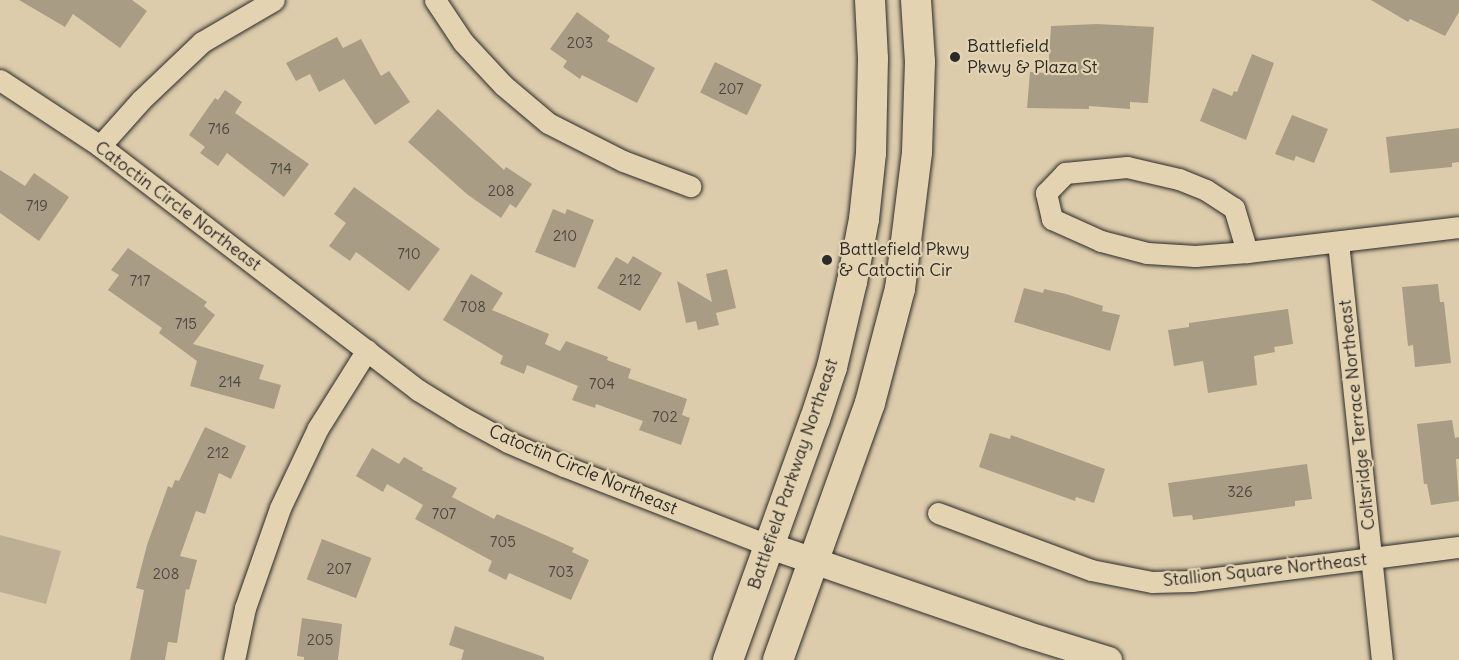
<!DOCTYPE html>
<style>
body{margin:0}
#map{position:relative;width:1459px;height:660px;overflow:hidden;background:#ddccab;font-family:Delius,sans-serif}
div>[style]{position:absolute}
.green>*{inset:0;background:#bcaf93}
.building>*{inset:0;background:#a89c85;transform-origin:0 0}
.roads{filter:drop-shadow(0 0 2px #2b2b2b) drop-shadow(0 0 2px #2b2b2b)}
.minor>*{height:21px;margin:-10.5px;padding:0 10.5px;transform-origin:10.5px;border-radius:10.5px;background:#e4d3b0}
.tertiary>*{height:26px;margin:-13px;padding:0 13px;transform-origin:13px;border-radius:13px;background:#e4d3b0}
.secondary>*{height:30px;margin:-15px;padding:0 15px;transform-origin:15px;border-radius:15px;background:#e4d3b0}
.dots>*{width:16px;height:16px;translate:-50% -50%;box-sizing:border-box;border:3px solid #e4d3b0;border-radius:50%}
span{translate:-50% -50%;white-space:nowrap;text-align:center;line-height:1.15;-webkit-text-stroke:4.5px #e4d3b0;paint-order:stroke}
.number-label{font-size:15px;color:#4a4742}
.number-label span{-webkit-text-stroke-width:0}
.poi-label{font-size:18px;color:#2b2b2b}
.left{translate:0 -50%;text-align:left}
.street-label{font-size:18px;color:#2b2b2b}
</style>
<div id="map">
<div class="green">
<i style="clip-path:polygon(0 535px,61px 551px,46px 604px,0 592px)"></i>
</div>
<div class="building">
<i style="clip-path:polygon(19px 0,132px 0,147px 11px,120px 48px,73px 14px,65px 27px)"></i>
<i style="clip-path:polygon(1371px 0,1459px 0,1459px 12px,1445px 36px,1410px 19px,1408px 22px)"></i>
<i style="clip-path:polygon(577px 12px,610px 36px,607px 41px,655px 68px,637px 103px,582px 75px,580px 79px,563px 67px,567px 61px,550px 49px)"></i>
<i style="clip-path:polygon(1097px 24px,1154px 27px,1148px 103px,1130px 102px,1130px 109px,1089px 106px,1089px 109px,1027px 108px,1030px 72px,1048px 73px,1051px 26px)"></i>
<i style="clip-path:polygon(337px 37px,343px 48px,361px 39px,381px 76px,389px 71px,410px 102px,375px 125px,344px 79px,319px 92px,310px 74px,296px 81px,286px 63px)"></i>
<i style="clip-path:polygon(1252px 54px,1274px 63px,1246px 140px,1200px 121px,1213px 88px,1232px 96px,1234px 91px,1237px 92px)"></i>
<i style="left:715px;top:62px;width:52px;height:34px;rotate:26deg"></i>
<i style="clip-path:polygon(225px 90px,242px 102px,235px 113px,309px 164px,284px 197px,227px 153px,218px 166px,200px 153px,205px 147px,189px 135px,215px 98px,218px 100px)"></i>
<i style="clip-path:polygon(438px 109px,504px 170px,506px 167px,532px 184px,516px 208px,510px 204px,501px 218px,468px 195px,408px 142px)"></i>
<i style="clip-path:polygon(1292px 115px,1328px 129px,1314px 163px,1296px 156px,1294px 161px,1275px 154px)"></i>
<i style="clip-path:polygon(1459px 128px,1459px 162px,1452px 163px,1452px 167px,1390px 173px,1386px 137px)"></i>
<i style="clip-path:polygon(0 170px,25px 186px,34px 173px,69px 197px,39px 241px,0 213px)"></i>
<i style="clip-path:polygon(354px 187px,440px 249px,409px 291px,356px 252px,350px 261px,329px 246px,346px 223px,334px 214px)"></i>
<i style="clip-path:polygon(553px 209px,565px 214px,567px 209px,594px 220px,575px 268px,535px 252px)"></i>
<i style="clip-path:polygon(128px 248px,207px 302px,204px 306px,215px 315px,193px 344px,264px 365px,259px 379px,281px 385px,274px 409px,190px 386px,197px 361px,159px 333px,162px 328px,108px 290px,119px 275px,111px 270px)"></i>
<i style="clip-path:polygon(633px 256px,662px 273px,640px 311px,597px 288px,616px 257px,628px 264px)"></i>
<i style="clip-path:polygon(727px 269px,736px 308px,716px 313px,719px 325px,698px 330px,696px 321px,686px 323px,677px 281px,712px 302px,706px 274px)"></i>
<i style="clip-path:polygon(471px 274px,503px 293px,492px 310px,549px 334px,545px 344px,560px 351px,566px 341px,608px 357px,607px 360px,631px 369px,628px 378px,687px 399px,682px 415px,690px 418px,681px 445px,639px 430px,643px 421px,596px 404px,595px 408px,572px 400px,578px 386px,527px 365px,524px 374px,500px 364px,503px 356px,443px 320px)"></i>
<i style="clip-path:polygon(1438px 284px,1440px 302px,1444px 302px,1451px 363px,1415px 367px,1413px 345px,1408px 346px,1402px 287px)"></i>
<i style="clip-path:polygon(1024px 288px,1043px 293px,1044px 289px,1066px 294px,1103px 306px,1102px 311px,1120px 315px,1110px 351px,1014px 322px)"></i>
<i style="clip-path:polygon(1288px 309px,1293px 344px,1274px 347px,1275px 352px,1254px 356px,1257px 385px,1208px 393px,1203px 361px,1174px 366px,1168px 330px,1189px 327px,1189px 323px)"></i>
<i style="clip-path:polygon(1452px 420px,1455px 438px,1459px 437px,1459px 459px,1456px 459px,1459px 501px,1431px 505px,1427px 484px,1424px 484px,1417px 424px)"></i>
<i style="clip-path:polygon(205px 427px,246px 446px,231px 479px,219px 473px,205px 514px,196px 511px,180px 556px,197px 560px,189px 590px,186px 589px,177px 643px,168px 642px,165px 660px,130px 660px,144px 590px,136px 588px,147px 545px,168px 486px,172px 488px,175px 480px,179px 481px)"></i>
<i style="clip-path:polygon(990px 433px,1010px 439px,1011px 435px,1105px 469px,1094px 503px,1076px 497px,1075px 501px,979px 467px)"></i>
<i style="clip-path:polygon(372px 448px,399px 464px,404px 457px,423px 468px,422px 470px,457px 488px,452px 497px,494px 519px,497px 514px,574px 548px,572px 552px,589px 560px,571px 600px,509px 573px,506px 580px,488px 571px,492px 561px,415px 519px,423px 505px,387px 484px,383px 492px,356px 476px)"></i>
<i style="clip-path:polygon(1307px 464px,1312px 499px,1295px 501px,1295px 506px,1193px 520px,1192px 515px,1173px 517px,1168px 483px)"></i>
<i style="left:322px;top:539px;width:53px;height:43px;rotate:21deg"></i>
<i style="clip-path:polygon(302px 618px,342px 624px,338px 660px,304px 660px,304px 657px,297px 656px)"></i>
<i style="clip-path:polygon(455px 626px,544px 657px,544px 660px,461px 660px,464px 650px,449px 645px)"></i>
</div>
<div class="roads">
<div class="minor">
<i style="left:435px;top:0;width:50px;rotate:56.3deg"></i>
<i style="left:463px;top:42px;width:59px;rotate:47.1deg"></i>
<i style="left:503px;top:85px;width:59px;rotate:40.2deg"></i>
<i style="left:548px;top:123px;width:84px;rotate:26.9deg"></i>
<i style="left:623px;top:161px;width:72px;rotate:20.5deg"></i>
<i style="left:0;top:80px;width:120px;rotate:33.4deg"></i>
<i style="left:100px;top:146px;width:401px;rotate:37.5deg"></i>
<i style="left:418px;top:390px;width:52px;rotate:31.5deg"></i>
<i style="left:462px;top:417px;width:52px;rotate:28.5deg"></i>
<i style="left:508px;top:442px;width:61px;rotate:23.2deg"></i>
<i style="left:564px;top:466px;width:221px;rotate:21.2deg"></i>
<i style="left:100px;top:146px;width:62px;rotate:-48.3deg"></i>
<i style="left:141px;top:100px;width:84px;rotate:-43.6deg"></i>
<i style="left:202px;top:42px;width:83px;rotate:-30.3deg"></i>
<i style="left:1127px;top:167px;width:53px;rotate:13deg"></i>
<i style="left:1179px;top:179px;width:29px;rotate:22deg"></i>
<i style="left:1206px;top:190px;width:33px;rotate:33deg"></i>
<i style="left:1234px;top:208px;width:46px;rotate:73.5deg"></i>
<i style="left:1247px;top:252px;width:52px;rotate:175.6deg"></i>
<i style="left:1195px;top:256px;width:48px;rotate:-176.4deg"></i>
<i style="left:1147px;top:253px;width:48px;rotate:-165.4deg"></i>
<i style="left:1101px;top:241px;width:54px;rotate:-155.8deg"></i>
<i style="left:1052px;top:219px;width:27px;rotate:-103deg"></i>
<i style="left:1046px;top:193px;width:28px;rotate:-46deg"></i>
<i style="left:1065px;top:173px;width:62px;rotate:-5.5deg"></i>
<i style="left:1338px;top:242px;width:420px;rotate:84deg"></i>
<i style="left:1247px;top:252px;width:213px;rotate:-6.7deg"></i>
<i style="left:938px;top:513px;width:163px;rotate:20.4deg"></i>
<i style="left:1091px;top:570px;width:62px;rotate:11.1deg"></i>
<i style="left:1152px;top:582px;width:40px;rotate:-1.4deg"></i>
<i style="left:1192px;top:581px;width:269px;rotate:-7.3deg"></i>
<i style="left:234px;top:660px;width:53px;rotate:-78.1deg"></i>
<i style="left:245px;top:608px;width:106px;rotate:-70.7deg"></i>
<i style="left:280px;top:508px;width:89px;rotate:-64.6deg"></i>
<i style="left:318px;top:428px;width:92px;rotate:-57.9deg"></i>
</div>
<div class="tertiary">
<i style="left:770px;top:546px;width:270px;rotate:19deg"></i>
<i style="left:1025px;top:634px;width:88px;rotate:17.2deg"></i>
</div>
<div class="secondary">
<i style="left:728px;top:660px;width:256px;rotate:-70.2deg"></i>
<i style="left:815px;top:419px;width:55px;rotate:-71.9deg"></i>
<i style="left:832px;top:367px;width:87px;rotate:-76.8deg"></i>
<i style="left:852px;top:282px;width:64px;rotate:-79.2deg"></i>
<i style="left:864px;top:219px;width:66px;rotate:-83.9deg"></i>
<i style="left:871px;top:153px;width:94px;rotate:-88.8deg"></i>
<i style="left:873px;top:59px;width:59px;rotate:-92.9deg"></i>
<i style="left:778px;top:660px;width:273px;rotate:-70.3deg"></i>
<i style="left:870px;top:403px;width:118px;rotate:-75.3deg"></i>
<i style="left:900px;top:289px;width:138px;rotate:-82.9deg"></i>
<i style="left:917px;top:152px;width:90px;rotate:-88.1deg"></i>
<i style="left:920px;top:62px;width:62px;rotate:-93.7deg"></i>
</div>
</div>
<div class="dots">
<i style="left:955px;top:57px;background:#2b2b2b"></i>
<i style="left:827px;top:260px;background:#2b2b2b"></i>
</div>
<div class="number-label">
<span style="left:580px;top:43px">203</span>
<span style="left:731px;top:89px">207</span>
<span style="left:219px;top:129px">716</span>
<span style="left:281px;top:169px">714</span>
<span style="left:501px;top:191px">208</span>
<span style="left:37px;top:206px">719</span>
<span style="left:565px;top:236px">210</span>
<span style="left:409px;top:254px">710</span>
<span style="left:630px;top:280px">212</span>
<span style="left:140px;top:281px">717</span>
<span style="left:473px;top:307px">708</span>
<span style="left:186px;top:324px">715</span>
<span style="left:230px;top:382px">214</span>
<span style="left:602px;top:384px">704</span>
<span style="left:665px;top:417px">702</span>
<span style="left:218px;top:453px">212</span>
<span style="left:1240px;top:492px">326</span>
<span style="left:444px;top:514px">707</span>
<span style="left:503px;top:542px">705</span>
<span style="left:339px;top:569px">207</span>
<span style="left:561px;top:572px">703</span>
<span style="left:166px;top:574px">208</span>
<span style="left:320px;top:640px">205</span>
</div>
<div class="poi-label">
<span class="left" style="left:967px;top:57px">Battlefield<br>Pkwy &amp; Plaza St</span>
<span class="left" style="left:839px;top:260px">Battlefield Pkwy<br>&amp; Catoctin Cir</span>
</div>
<div class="street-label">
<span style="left:178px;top:206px;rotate:37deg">Catoctin Circle Northeast</span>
<span style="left:1357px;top:415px;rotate:-96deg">Coltsridge Terrace Northeast</span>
<span style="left:583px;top:470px;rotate:23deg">Catoctin Circle Northeast</span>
<span style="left:793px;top:474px;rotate:-71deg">Battlefield Parkway Northeast</span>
<span style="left:1265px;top:570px;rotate:-6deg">Stallion Square Northeast</span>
</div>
</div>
